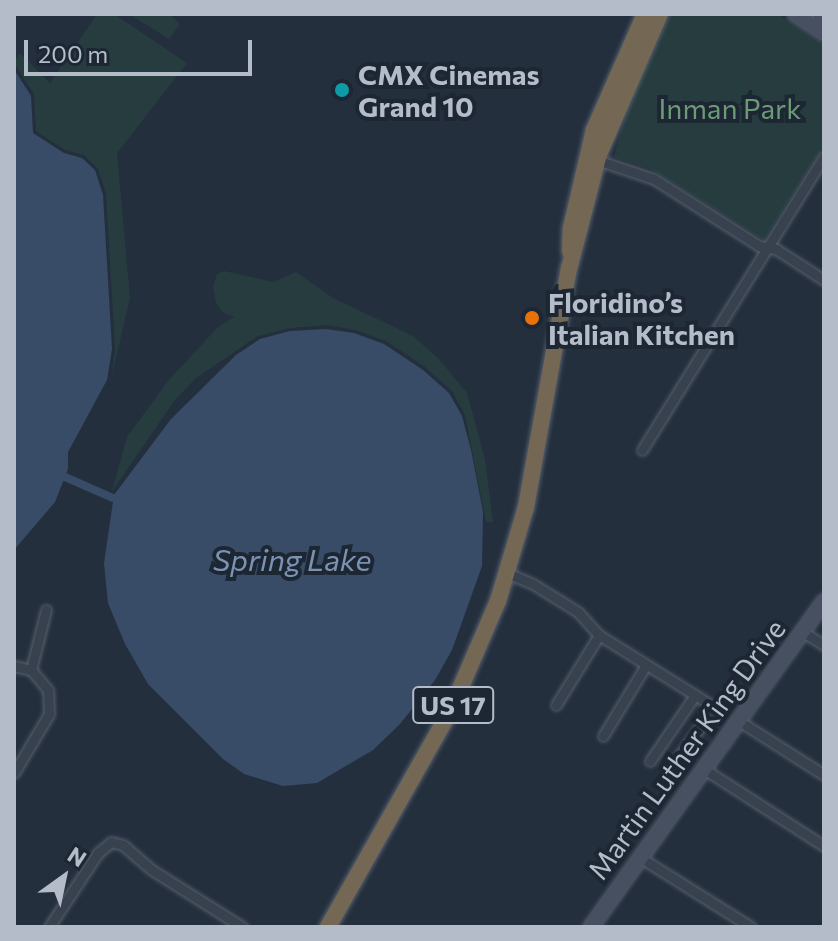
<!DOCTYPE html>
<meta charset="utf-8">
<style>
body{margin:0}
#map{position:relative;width:838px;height:941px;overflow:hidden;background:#242f3e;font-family:Commissioner,sans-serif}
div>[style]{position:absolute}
.green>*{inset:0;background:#263c3f}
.water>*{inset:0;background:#394c67}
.canal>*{height:8px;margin:-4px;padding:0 4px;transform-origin:4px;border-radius:4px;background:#394c67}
.roads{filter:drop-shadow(0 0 2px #565f6c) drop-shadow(0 0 2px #565f6c)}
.street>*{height:9px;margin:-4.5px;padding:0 4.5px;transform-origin:4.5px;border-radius:4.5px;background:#38414e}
.secondary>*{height:14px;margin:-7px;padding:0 7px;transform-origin:7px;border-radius:7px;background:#465061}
.highway>*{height:16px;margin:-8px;padding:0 8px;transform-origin:8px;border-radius:8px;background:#746855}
.dots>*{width:22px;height:22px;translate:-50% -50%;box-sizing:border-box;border:4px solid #1d2633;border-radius:50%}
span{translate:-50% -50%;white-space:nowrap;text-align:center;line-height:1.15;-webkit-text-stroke:8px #1d2633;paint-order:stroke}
.shield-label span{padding:2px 6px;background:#1d2633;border:2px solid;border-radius:6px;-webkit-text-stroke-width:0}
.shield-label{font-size:26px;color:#b4bcc9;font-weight:700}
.poi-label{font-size:28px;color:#b4bcc9;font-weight:700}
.left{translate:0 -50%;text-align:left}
.park-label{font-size:28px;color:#6b9a76}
.street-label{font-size:28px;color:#b4bcc9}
.water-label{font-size:30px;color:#7c92b1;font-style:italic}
.frame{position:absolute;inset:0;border:16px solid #b4bcc9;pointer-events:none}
.north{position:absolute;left:24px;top:837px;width:80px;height:80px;-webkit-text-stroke:6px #1d2633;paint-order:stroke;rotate:33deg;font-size:22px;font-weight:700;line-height:32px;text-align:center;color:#b4bcc9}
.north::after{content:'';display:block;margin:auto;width:28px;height:36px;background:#b4bcc9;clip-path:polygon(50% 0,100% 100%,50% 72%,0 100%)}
.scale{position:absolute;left:24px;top:40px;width:228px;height:36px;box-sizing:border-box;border:4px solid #b4bcc9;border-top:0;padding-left:10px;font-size:24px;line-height:28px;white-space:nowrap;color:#b4bcc9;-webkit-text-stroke:6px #1d2633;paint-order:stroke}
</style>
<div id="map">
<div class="green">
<i style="clip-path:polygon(97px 14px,114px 14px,187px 63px,117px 153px,130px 298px,112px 375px,115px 348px,106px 194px,98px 169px,84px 155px,65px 150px,36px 131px,34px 94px,14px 63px,20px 53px,50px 83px)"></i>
<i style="clip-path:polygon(129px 14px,169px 14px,180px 24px,169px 39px)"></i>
<i style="clip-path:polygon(670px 14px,778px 14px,824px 44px,824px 145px,764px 240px,651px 169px,614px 157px,628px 105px)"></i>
<i style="clip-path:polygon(224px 271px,273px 282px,296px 272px,333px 298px,413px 336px,439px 359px,467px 393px,485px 459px,493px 522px,486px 522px,465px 415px,452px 391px,425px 367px,386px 341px,355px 330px,327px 325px,290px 328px,258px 336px,196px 378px,175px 400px,112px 491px,127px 437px,168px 381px,217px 328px,234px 317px,222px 312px,216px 302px,213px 287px,217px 274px)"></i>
</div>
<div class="water">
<i style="clip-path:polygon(14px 69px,31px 96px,33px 133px,64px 153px,82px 158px,95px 170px,103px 195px,112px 349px,107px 380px,68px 452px,68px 469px,55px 502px,14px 550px)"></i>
<i style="clip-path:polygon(326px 329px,354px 333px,384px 344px,423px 370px,449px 393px,462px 416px,471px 450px,483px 512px,482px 566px,452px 650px,435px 680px,400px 724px,373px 750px,317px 783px,283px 786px,244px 774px,223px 759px,148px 684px,125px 644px,108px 603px,104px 563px,114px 495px,171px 419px,236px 355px,260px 339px,290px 331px)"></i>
</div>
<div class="canal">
<i style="left:65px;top:477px;width:52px;rotate:23.6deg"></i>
</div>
<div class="roads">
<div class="street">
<i style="left:597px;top:160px;width:60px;rotate:18.4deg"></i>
<i style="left:654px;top:179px;width:125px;rotate:32.5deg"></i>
<i style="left:759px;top:246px;width:17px;rotate:10deg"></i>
<i style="left:776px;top:249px;width:57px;rotate:32.9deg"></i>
<i style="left:642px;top:450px;width:346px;rotate:-58.2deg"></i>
<i style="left:507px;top:573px;width:28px;rotate:23deg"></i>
<i style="left:533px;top:584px;width:53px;rotate:31.9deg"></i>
<i style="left:578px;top:612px;width:31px;rotate:48deg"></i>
<i style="left:599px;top:635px;width:132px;rotate:32deg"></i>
<i style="left:711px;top:705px;width:7px;rotate:90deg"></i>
<i style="left:711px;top:712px;width:72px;rotate:125.9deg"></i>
<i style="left:803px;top:632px;width:25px;rotate:32deg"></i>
<i style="left:14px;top:666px;width:17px;rotate:13deg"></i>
<i style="left:31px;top:670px;width:62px;rotate:-76deg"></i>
<i style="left:556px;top:705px;width:82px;rotate:-58.4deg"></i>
<i style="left:739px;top:721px;width:101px;rotate:32.4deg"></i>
<i style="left:603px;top:736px;width:83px;rotate:-58.8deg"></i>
<i style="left:650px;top:761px;width:80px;rotate:-55.7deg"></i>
<i style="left:704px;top:769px;width:143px;rotate:32.7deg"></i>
<i style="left:14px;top:773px;width:69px;rotate:-59.3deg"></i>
<i style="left:49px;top:714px;width:24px;rotate:-92deg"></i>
<i style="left:48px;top:690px;width:26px;rotate:-130deg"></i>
<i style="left:641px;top:858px;width:130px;rotate:32.1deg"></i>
<i style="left:49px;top:927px;width:89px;rotate:-56.5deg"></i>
<i style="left:98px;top:853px;width:17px;rotate:-40deg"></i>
<i style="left:111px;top:842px;width:12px;rotate:14deg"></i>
<i style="left:123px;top:845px;width:38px;rotate:41deg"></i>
<i style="left:152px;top:870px;width:107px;rotate:32.3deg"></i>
</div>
<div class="secondary">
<i style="left:795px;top:14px;width:35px;rotate:33deg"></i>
<i style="left:820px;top:14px;width:5px;rotate:37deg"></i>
<i style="left:591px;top:927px;width:400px;rotate:-54.4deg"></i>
</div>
<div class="highway">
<i style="left:570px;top:251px;width:23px;rotate:-88deg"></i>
<i style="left:571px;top:228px;width:101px;rotate:-76.8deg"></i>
<i style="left:594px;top:130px;width:127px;rotate:-66.3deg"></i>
<i style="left:328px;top:927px;width:249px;rotate:-60.5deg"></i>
<i style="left:451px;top:710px;width:119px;rotate:-66.7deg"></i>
<i style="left:498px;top:601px;width:98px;rotate:-73.4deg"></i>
<i style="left:526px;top:507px;width:242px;rotate:-79.8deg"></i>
<i style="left:569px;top:269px;width:119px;rotate:-75.4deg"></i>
<i style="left:599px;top:154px;width:153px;rotate:-66.5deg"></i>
</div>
</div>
<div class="dots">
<i style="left:342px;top:90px;background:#0f9aa8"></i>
<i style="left:532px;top:318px;background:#e8710a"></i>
</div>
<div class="shield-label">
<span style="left:453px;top:705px">US 17</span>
</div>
<div class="poi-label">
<span class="left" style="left:358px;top:90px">CMX Cinemas<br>Grand 10</span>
<span class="left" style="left:548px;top:318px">Floridino’s<br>Italian Kitchen</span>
</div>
<div class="park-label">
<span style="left:730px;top:108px">Inman Park</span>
</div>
<div class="street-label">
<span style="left:686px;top:749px;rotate:-54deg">Martin Luther King Drive</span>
</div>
<div class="water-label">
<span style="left:292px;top:559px">Spring Lake</span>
</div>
<div class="frame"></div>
<div class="north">N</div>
<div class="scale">200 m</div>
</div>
